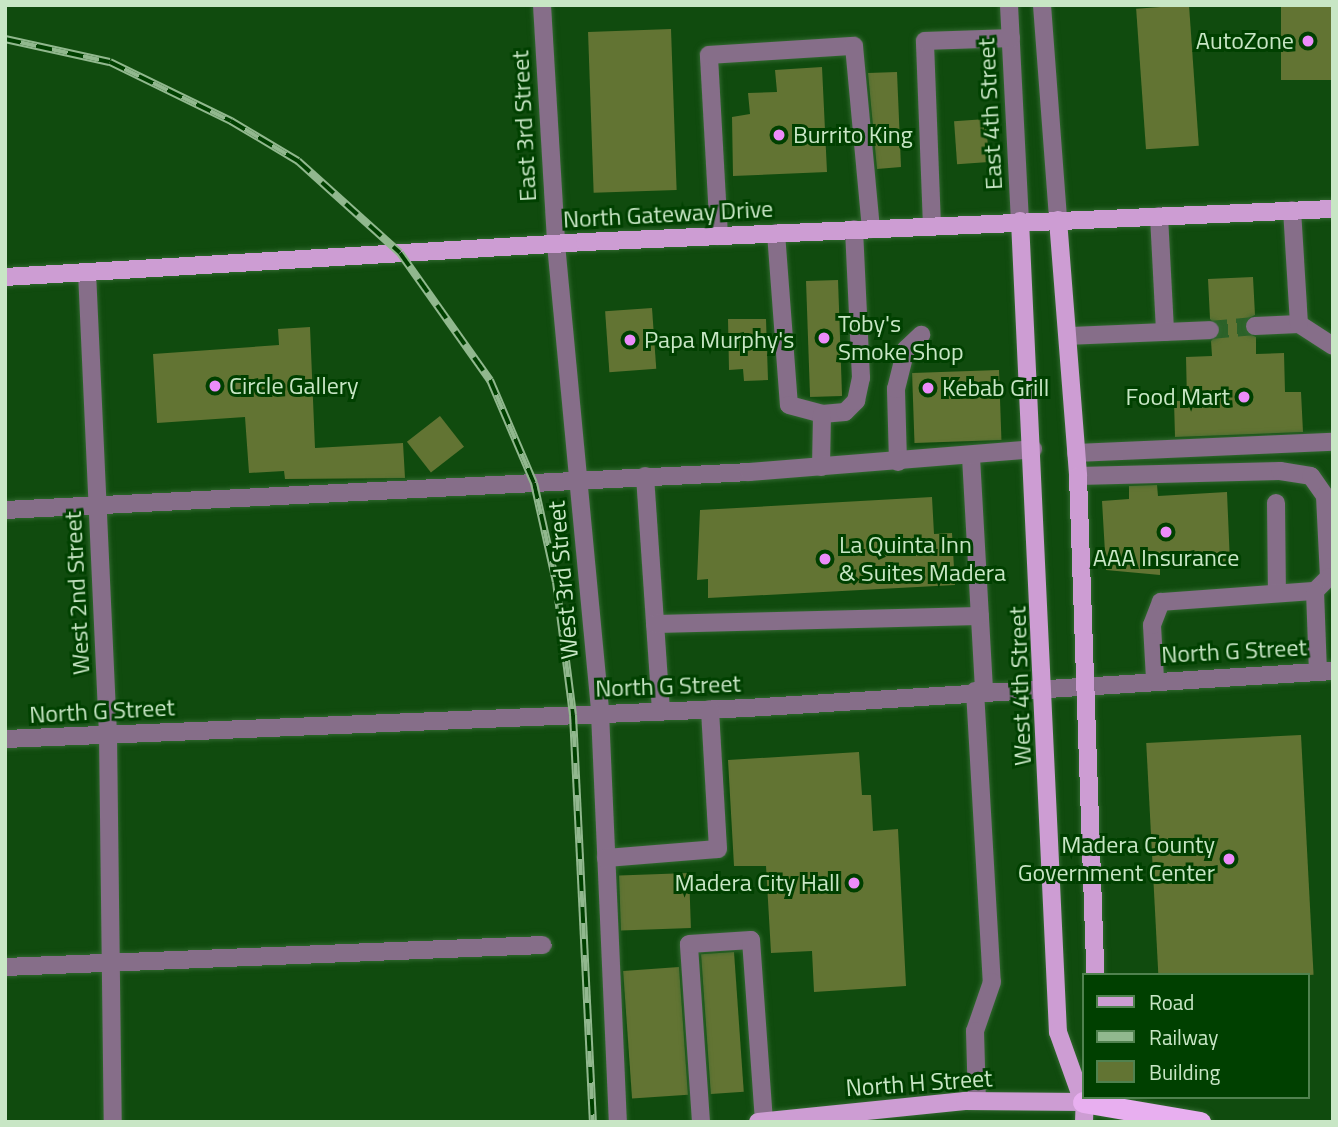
<!DOCTYPE html>
<style>
body{margin:0}
#map{position:relative;width:1338px;height:1127px;overflow:hidden;background:#104b0e;font-family:"Titillium Web",sans-serif}
div>[style]{position:absolute}
.building>*{inset:0;background:#627433;transform-origin:0 0}
.minor-tunnel>*{height:18px;margin-top:-9px;transform-origin:0;background:repeating-linear-gradient(90deg,#2c6229 0 18px,transparent 0 27px)}
.roads{filter:drop-shadow(0 0 2px #31672f) drop-shadow(0 0 2px #31672f)}
.minor>*{height:18px;margin:-9px;padding:0 9px;transform-origin:9px;border-radius:9px;background:#866e89}
.major>*{height:18px;margin:-9px;padding:0 9px;transform-origin:9px;border-radius:9px;background:#cd9dd3}
.highway>*{height:21px;margin:-10.5px;padding:0 10.5px;transform-origin:10.5px;border-radius:10.5px;background:#e8aff0}
.rail>*{height:8px;margin-top:-4px;transform-origin:0;background:repeating-linear-gradient(90deg,#004000 0 16px,#91b88e 0 32px);box-sizing:border-box;border-block:2px solid #91b88e}
.dots>*{width:19px;height:19px;translate:-50% -50%;box-sizing:border-box;border:4px solid #004000;border-radius:50%}
span{translate:-50% -50%;white-space:nowrap;text-align:center;line-height:1.15;-webkit-text-stroke:6px #004000;paint-order:stroke}
.poi-label{font-size:24px;color:#c8e6c5}
.right{translate:-100% -50%;text-align:right}
.left{translate:0 -50%;text-align:left}
.street-label{font-size:24px;color:#c8e6c5}
.frame{position:absolute;inset:0;border:7px solid #c8e6c5;pointer-events:none}
.legend{position:absolute;left:1082px;top:973px;width:228px;height:126px;box-sizing:border-box;background:#004000;border:2px solid #50824f;margin:0;padding:9px 12px;list-style:none;font-size:21px;color:#c8e6c5}
.legend li{display:flex;align-items:center;gap:14px;height:35px}
.legend b{width:35px;border:2px solid #50824f}
</style>
<div id="map">
<div class="building">
<i style="left:1189px;top:5px;width:141px;height:53px;rotate:86deg"></i>
<i style="left:1281px;top:5px;width:52px;height:75px"></i>
<i style="left:671px;top:29px;width:161px;height:83px;rotate:88deg"></i>
<i style="clip-path:polygon(822px 67px,827px 172px,733px 176px,732px 117px,750px 114px,748px 93px,777px 92px,775px 70px)"></i>
<i style="clip-path:polygon(897px 72px,901px 167px,877px 169px,868px 73px)"></i>
<i style="left:986px;top:119px;width:43px;height:32px;rotate:86deg"></i>
<i style="clip-path:polygon(1253px 277px,1255px 315px,1245px 320px,1245px 332px,1256px 337px,1256px 354px,1284px 353px,1285px 392px,1301px 392px,1303px 432px,1175px 437px,1174px 401px,1187px 401px,1186px 357px,1212px 356px,1211px 341px,1221px 330px,1210px 319px,1208px 279px)"></i>
<i style="left:838px;top:280px;width:116px;height:32px;rotate:88deg"></i>
<i style="left:652px;top:308px;width:61px;height:47px;rotate:86deg"></i>
<i style="clip-path:polygon(728px 319px,766px 319px,768px 380px,744px 381px,743px 369px,729px 370px)"></i>
<i style="clip-path:polygon(310px 327px,315px 448px,403px 443px,405px 478px,285px 479px,284px 471px,249px 473px,245px 417px,157px 423px,153px 354px,279px 345px,278px 329px)"></i>
<i style="left:999px;top:370px;width:70px;height:87px;rotate:88deg"></i>
<i style="left:440px;top:416px;width:39px;height:42px;rotate:52deg"></i>
<i style="clip-path:polygon(1157px 485px,1158px 496px,1227px 492px,1230px 563px,1160px 567px,1160px 575px,1106px 570px,1102px 501px,1129px 499px,1129px 486px)"></i>
<i style="clip-path:polygon(932px 497px,934px 534px,952px 533px,955px 585px,708px 598px,708px 579px,697px 580px,700px 510px)"></i>
<i style="left:1301px;top:735px;width:240px;height:155px;rotate:87deg"></i>
<i style="clip-path:polygon(859px 752px,862px 795px,871px 795px,873px 831px,898px 829px,906px 986px,814px 992px,812px 951px,771px 953px,766px 866px,734px 866px,728px 760px)"></i>
<i style="left:689px;top:873px;width:55px;height:70px;rotate:88deg"></i>
<i style="left:734px;top:952px;width:140px;height:33px;rotate:86deg"></i>
<i style="left:679px;top:967px;width:128px;height:56px;rotate:86deg"></i>
</div>
<div class="minor-tunnel">
<i style="left:1210px;top:330px;width:45px;rotate:-5.1deg"></i>
</div>
<div class="roads">
<div class="minor">
<i style="left:542px;top:5px;width:239px;rotate:86.6deg"></i>
<i style="left:556px;top:244px;width:471px;rotate:84.6deg"></i>
<i style="left:600px;top:713px;width:409px;rotate:87.5deg"></i>
<i style="left:1009px;top:5px;width:216px;rotate:87.1deg"></i>
<i style="left:1042px;top:5px;width:216px;rotate:85.7deg"></i>
<i style="left:1159px;top:216px;width:116px;rotate:87deg"></i>
<i style="left:932px;top:226px;width:185px;rotate:-92.2deg"></i>
<i style="left:925px;top:41px;width:86px;rotate:-2deg"></i>
<i style="left:776px;top:233px;width:172px;rotate:85.7deg"></i>
<i style="left:789px;top:405px;width:34px;rotate:15deg"></i>
<i style="left:822px;top:414px;width:23px;rotate:-5deg"></i>
<i style="left:845px;top:412px;width:16px;rotate:-45deg"></i>
<i style="left:856px;top:401px;width:24px;rotate:-78deg"></i>
<i style="left:861px;top:378px;width:149px;rotate:-92.7deg"></i>
<i style="left:719px;top:236px;width:181px;rotate:-93.2deg"></i>
<i style="left:709px;top:55px;width:145px;rotate:-3.6deg"></i>
<i style="left:854px;top:46px;width:184px;rotate:84.7deg"></i>
<i style="left:87px;top:272px;width:463px;rotate:87.4deg"></i>
<i style="left:108px;top:735px;width:387px;rotate:89.3deg"></i>
<i style="left:1299px;top:324px;width:40px;rotate:32.9deg"></i>
<i style="left:1255px;top:326px;width:44px;rotate:-2.6deg"></i>
<i style="left:1299px;top:324px;width:114px;rotate:-93.5deg"></i>
<i style="left:1068px;top:336px;width:142px;rotate:-2.4deg"></i>
<i style="left:1076px;top:453px;width:257px;rotate:-2.5deg"></i>
<i style="left:971px;top:457px;width:233px;rotate:86.8deg"></i>
<i style="left:898px;top:462px;width:73px;rotate:-91.6deg"></i>
<i style="left:896px;top:389px;width:41px;rotate:-76deg"></i>
<i style="left:906px;top:349px;width:21px;rotate:-43deg"></i>
<i style="left:821px;top:467px;width:53px;rotate:-88.9deg"></i>
<i style="left:645px;top:476px;width:236px;rotate:86.1deg"></i>
<i style="left:1078px;top:476px;width:202px;rotate:-1.4deg"></i>
<i style="left:1280px;top:471px;width:31px;rotate:9deg"></i>
<i style="left:1311px;top:476px;width:24px;rotate:55deg"></i>
<i style="left:1325px;top:496px;width:81px;rotate:87.2deg"></i>
<i style="left:1329px;top:577px;width:20px;rotate:135deg"></i>
<i style="left:1276px;top:503px;width:89px;rotate:89.4deg"></i>
<i style="left:5px;top:510px;width:745px;rotate:-2.92deg"></i>
<i style="left:749px;top:472px;width:285px;rotate:-4.6deg"></i>
<i style="left:655px;top:624px;width:325px;rotate:-1.4deg"></i>
<i style="left:1155px;top:679px;width:54px;rotate:-93.2deg"></i>
<i style="left:1152px;top:625px;width:25px;rotate:-69deg"></i>
<i style="left:1161px;top:602px;width:154px;rotate:-4.1deg"></i>
<i style="left:1315px;top:591px;width:80px;rotate:87.9deg"></i>
<i style="left:975px;top:691px;width:291px;rotate:86.7deg"></i>
<i style="left:992px;top:982px;width:52px;rotate:109.1deg"></i>
<i style="left:975px;top:1031px;width:70px;rotate:88.4deg"></i>
<i style="left:5px;top:739px;width:743px;rotate:-2.39deg"></i>
<i style="left:747px;top:708px;width:587px;rotate:-3.61deg"></i>
<i style="left:606px;top:858px;width:112px;rotate:-4.6deg"></i>
<i style="left:718px;top:849px;width:140px;rotate:-93.3deg"></i>
<i style="left:5px;top:967px;width:538px;rotate:-2.34deg"></i>
<i style="left:701px;top:1122px;width:178px;rotate:-93.9deg"></i>
<i style="left:689px;top:944px;width:62px;rotate:-3.7deg"></i>
<i style="left:751px;top:940px;width:181px;rotate:85.9deg"></i>
</div>
<div class="major">
<i style="left:1058px;top:220px;width:257px;rotate:85.5deg"></i>
<i style="left:1078px;top:476px;width:499px;rotate:88deg"></i>
<i style="left:1020px;top:221px;width:812px;rotate:87.32deg"></i>
<i style="left:1058px;top:1032px;width:74px;rotate:70.3deg"></i>
<i style="left:5px;top:277px;width:581px;rotate:-3.45deg"></i>
<i style="left:585px;top:242px;width:749px;rotate:-2.53deg"></i>
<i style="left:758px;top:1122px;width:208px;rotate:-5.8deg"></i>
<i style="left:965px;top:1101px;width:118px;rotate:0.5deg"></i>
<i style="left:1084px;top:1122px;width:25px;rotate:-88deg"></i>
</div>
<div class="highway">
<i style="left:1083px;top:1102px;width:119px;rotate:9.7deg"></i>
</div>
</div>
<div class="rail">
<i style="left:5px;top:39px;width:107px;rotate:12.4deg"></i>
<i style="left:110px;top:62px;width:135px;rotate:26deg"></i>
<i style="left:231px;top:121px;width:78px;rotate:30.8deg"></i>
<i style="left:298px;top:161px;width:137px;rotate:42deg"></i>
<i style="left:400px;top:253px;width:156px;rotate:54.7deg"></i>
<i style="left:490px;top:380px;width:112px;rotate:66.9deg"></i>
<i style="left:534px;top:483px;width:101px;rotate:77.5deg"></i>
<i style="left:556px;top:582px;width:134px;rotate:82.7deg"></i>
<i style="left:573px;top:715px;width:407px;rotate:87.2deg"></i>
</div>
<div class="dots">
<i style="left:1308px;top:41px;background:#ec8cfa"></i>
<i style="left:779px;top:135px;background:#ec8cfa"></i>
<i style="left:824px;top:338px;background:#ec8cfa"></i>
<i style="left:630px;top:340px;background:#ec8cfa"></i>
<i style="left:215px;top:386px;background:#ec8cfa"></i>
<i style="left:928px;top:388px;background:#ec8cfa"></i>
<i style="left:1244px;top:397px;background:#ec8cfa"></i>
<i style="left:1166px;top:532px;background:#ec8cfa"></i>
<i style="left:825px;top:559px;background:#ec8cfa"></i>
<i style="left:1229px;top:859px;background:#ec8cfa"></i>
<i style="left:854px;top:883px;background:#ec8cfa"></i>
</div>
<div class="poi-label">
<span class="right" style="left:1294px;top:41px">AutoZone</span>
<span class="left" style="left:793px;top:135px">Burrito King</span>
<span class="left" style="left:838px;top:338px">Toby's<br>Smoke Shop</span>
<span class="left" style="left:644px;top:340px">Papa Murphy's</span>
<span class="left" style="left:229px;top:386px">Circle Gallery</span>
<span class="left" style="left:942px;top:388px">Kebab Grill</span>
<span class="right" style="left:1230px;top:397px">Food Mart</span>
<span class="left" style="left:839px;top:559px">La Quinta Inn<br>&amp; Suites Madera</span>
<span style="left:1166px;top:558px">AAA Insurance</span>
<span class="right" style="left:1215px;top:859px">Madera County<br>Government Center</span>
<span class="right" style="left:840px;top:883px">Madera City Hall</span>
</div>
<div class="street-label">
<span style="left:990px;top:114px;rotate:-93deg">East 4th Street</span>
<span style="left:524px;top:126px;rotate:-93deg">East 3rd Street</span>
<span style="left:668px;top:214px;rotate:-3deg">North Gateway Drive</span>
<span style="left:563px;top:580px;rotate:-95deg">West 3rd Street</span>
<span style="left:77px;top:593px;rotate:-93deg">West 2nd Street</span>
<span style="left:1234px;top:651px;rotate:-3deg">North G Street</span>
<span style="left:668px;top:686px;rotate:-2deg">North G Street</span>
<span style="left:1020px;top:686px;rotate:-92deg">West 4th Street</span>
<span style="left:102px;top:711px;rotate:-3deg">North G Street</span>
<span style="left:919px;top:1083px;rotate:-4deg">North H Street</span>
</div>
<div class="frame"></div>
<ul class="legend">
<li><b style="height:9px;background:#cd9dd3"></b>Road</li>
<li><b style="height:9px;background:#91b88e"></b>Railway</li>
<li><b style="height:19px;background:#627433"></b>Building</li>
</ul>
</div>
